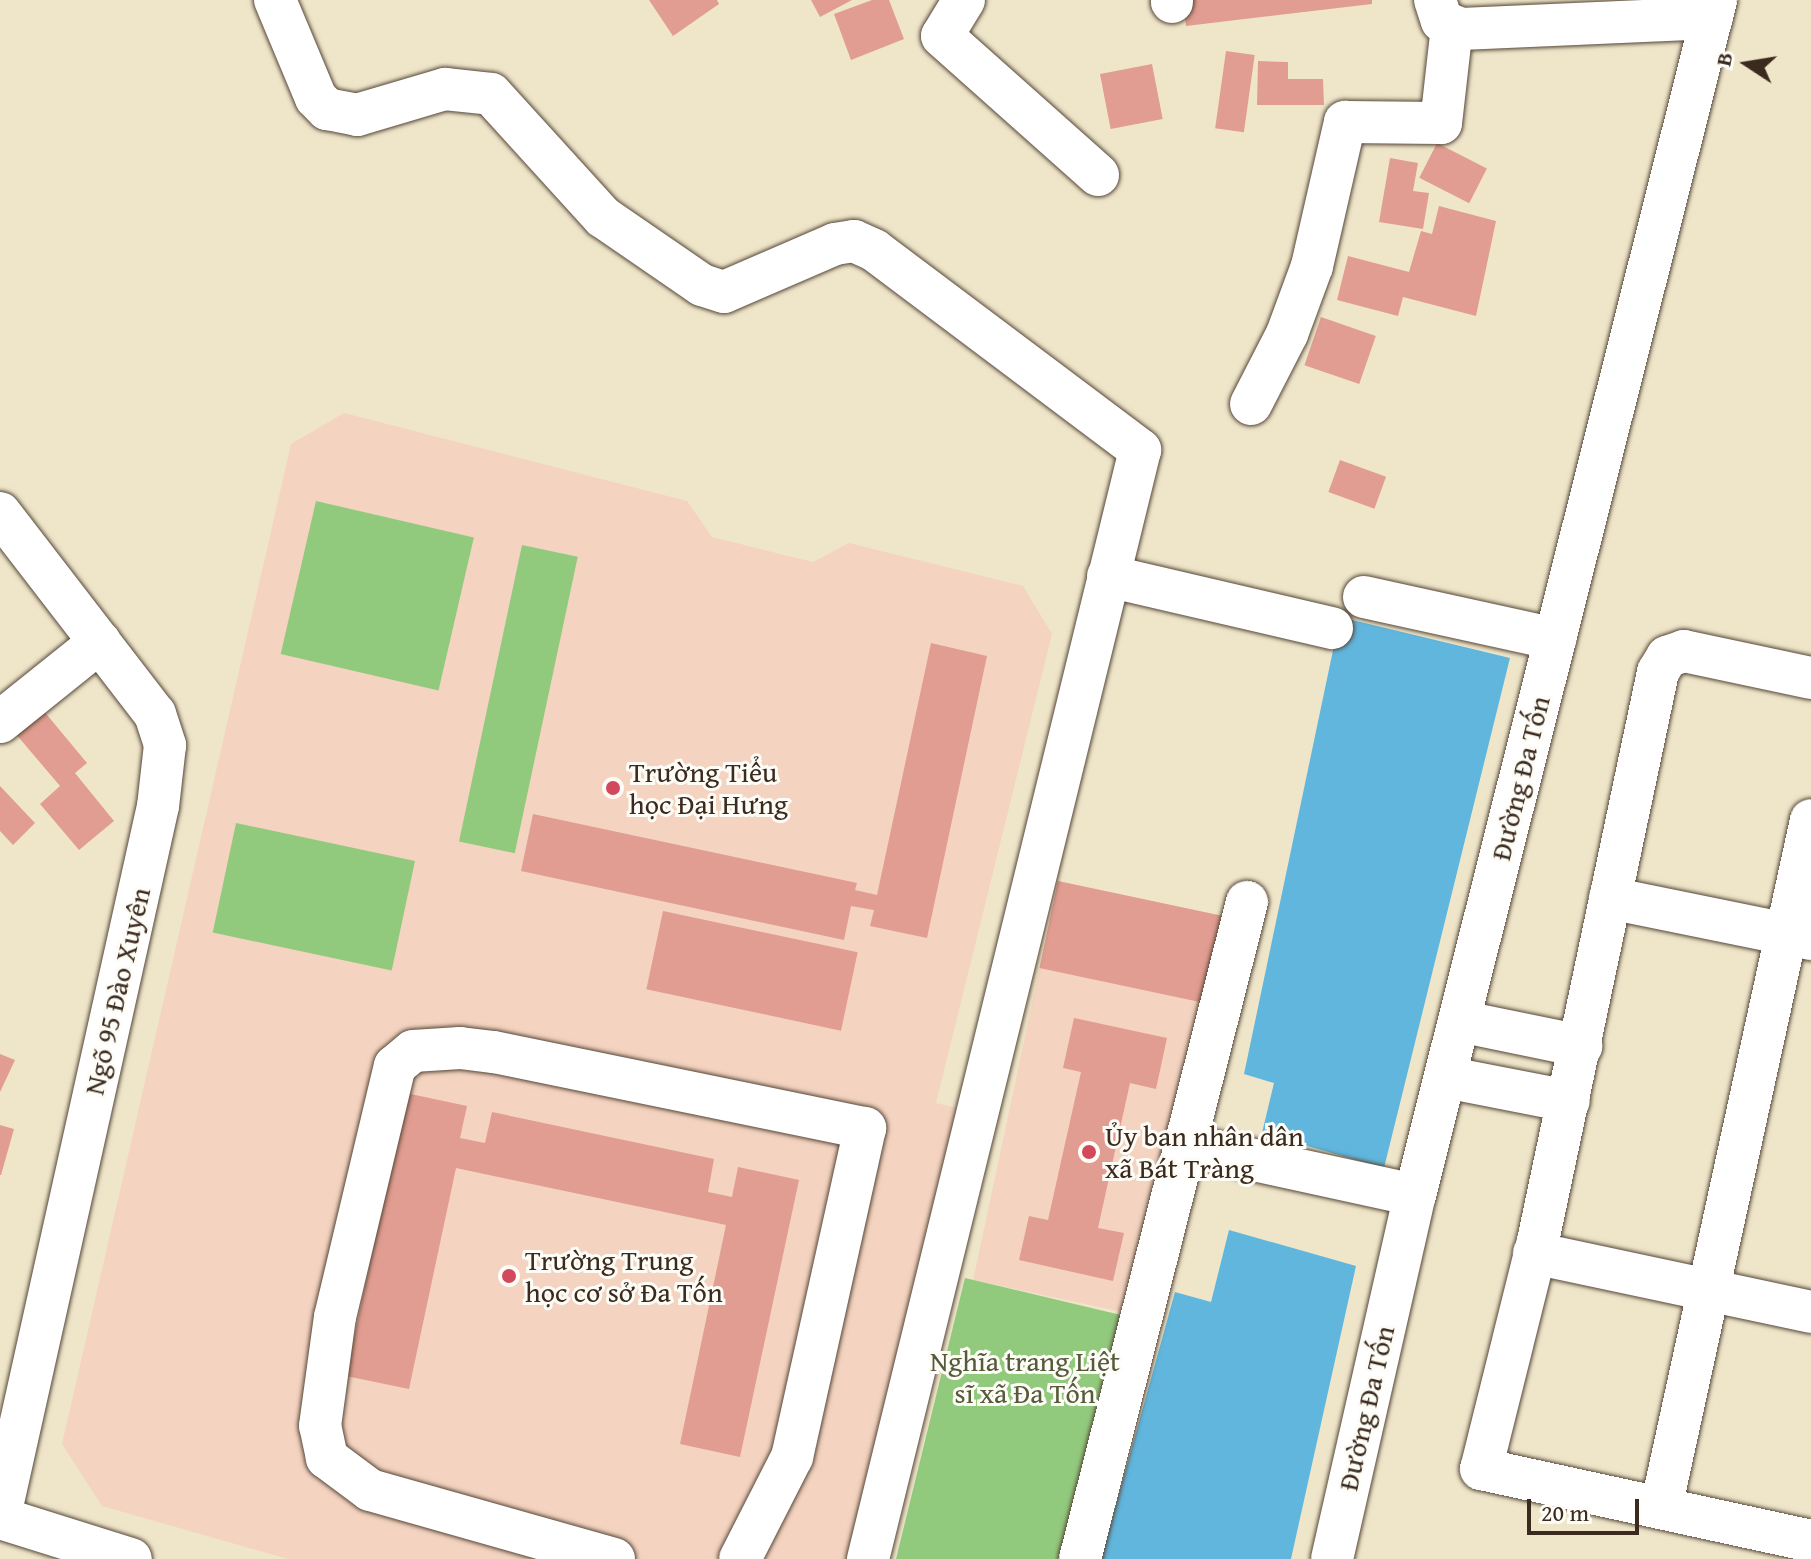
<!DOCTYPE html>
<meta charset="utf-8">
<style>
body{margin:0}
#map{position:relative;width:1811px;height:1559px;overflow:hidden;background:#efe6ca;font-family:"Gentium Book Plus",serif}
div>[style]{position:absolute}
.built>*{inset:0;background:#f4d3c0;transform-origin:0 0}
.green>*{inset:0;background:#92ca7d;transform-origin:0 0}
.water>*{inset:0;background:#61b6dd}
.building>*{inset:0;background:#e19d91;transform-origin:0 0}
.roads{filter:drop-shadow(0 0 2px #564638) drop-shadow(0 0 2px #564638)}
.minor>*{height:42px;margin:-21px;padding:0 21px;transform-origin:21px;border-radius:21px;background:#fff}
.dots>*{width:22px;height:22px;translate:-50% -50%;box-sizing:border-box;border:4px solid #fdfcf7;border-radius:50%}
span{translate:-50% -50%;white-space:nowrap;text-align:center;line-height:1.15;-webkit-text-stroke:6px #fdfcf7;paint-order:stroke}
.poi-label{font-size:28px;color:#3b2a1e}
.left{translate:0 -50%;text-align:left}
.street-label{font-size:28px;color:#3b2a1e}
.park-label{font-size:28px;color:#555a3a}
.north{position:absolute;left:1707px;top:24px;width:80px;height:80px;-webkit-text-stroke:6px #fdfcf7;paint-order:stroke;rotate:282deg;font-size:22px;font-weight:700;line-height:32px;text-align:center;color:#3b2a1e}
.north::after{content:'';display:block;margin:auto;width:28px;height:36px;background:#3b2a1e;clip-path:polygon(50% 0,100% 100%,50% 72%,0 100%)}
.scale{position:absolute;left:1527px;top:1499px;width:112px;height:36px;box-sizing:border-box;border:4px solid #3b2a1e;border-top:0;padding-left:10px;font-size:24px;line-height:28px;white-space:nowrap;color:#3b2a1e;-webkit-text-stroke:6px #fdfcf7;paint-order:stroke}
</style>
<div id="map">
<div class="built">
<i style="clip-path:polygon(344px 413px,687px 501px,712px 537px,813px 562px,849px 543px,1023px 586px,1052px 634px,936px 1103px,958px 1108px,846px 1559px,288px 1559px,102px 1506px,62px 1444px,291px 444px)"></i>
<i style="left:1058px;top:881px;width:171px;height:408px;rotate:12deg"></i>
</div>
<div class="green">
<i style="left:316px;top:501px;width:162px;height:157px;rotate:13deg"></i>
<i style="left:522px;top:545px;width:57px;height:303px;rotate:12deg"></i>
<i style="left:236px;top:823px;width:183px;height:112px;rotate:12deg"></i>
<i style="clip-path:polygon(965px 1278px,1125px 1316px,1063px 1559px,896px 1559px)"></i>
</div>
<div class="water">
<i style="clip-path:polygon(1340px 617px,1510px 658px,1384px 1168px,1262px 1133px,1274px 1083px,1244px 1074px)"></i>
<i style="clip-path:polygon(1229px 1230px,1356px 1266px,1291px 1559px,1101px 1559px,1175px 1292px,1211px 1302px)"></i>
</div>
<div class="building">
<i style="clip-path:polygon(649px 0,717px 0,719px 4px,673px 36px)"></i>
<i style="clip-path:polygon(811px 0,852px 0,820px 17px)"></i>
<i style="clip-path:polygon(872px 0,889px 0,904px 39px,851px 60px,834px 14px)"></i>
<i style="clip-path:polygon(1183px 0,1372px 0,1372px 4px,1186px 26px)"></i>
<i style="left:1226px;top:51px;width:29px;height:78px;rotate:8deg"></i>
<i style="clip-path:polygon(1258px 61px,1288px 62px,1288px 79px,1323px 79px,1324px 105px,1257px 105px)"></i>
<i style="left:1152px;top:64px;width:56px;height:53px;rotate:79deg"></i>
<i style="left:1437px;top:143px;width:56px;height:39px;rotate:27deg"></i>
<i style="clip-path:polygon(1390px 158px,1418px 163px,1413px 191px,1429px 193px,1423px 229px,1379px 222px)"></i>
<i style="clip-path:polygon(1439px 206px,1496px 221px,1476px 316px,1403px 297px,1398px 316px,1337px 300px,1348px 256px,1409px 272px,1421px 231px,1432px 234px)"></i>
<i style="left:1321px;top:317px;width:58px;height:51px;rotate:19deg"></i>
<i style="left:1340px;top:460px;width:49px;height:34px;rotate:20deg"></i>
<i style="clip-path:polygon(931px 643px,987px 656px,927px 938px,870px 926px,874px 910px,851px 906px,844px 940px,521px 871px,533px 814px,857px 883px,855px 890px,877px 895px)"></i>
<i style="clip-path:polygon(43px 710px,87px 763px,75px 773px,114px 821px,79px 850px,40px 804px,60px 786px,15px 733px)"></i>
<i style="clip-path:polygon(0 786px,35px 823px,13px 845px,0 831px)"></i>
<i style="left:1058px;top:881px;width:171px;height:89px;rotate:12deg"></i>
<i style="left:663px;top:911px;width:199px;height:80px;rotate:12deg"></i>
<i style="clip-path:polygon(1074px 1018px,1167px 1038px,1156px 1089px,1130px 1083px,1098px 1228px,1124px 1233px,1113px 1281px,1019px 1260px,1029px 1216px,1048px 1220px,1081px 1072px,1063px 1068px)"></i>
<i style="clip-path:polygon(0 1054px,15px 1060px,0 1092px)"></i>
<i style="clip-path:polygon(406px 1093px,467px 1106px,460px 1138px,485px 1143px,492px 1112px,714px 1159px,708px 1192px,732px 1197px,738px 1167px,799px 1180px,740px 1457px,680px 1444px,726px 1225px,456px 1168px,409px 1389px,346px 1376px)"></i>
<i style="clip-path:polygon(0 1125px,14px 1129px,1px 1175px,0 1175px)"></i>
</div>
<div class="roads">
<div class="minor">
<i style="left:275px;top:0;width:106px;rotate:67.3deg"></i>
<i style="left:316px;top:98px;width:16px;rotate:45deg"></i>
<i style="left:327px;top:109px;width:31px;rotate:11deg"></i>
<i style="left:357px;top:115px;width:92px;rotate:-16.5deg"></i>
<i style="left:445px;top:89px;width:46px;rotate:6.2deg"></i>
<i style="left:491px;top:94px;width:166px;rotate:47.7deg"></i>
<i style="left:603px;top:217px;width:120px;rotate:34.5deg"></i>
<i style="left:702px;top:285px;width:23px;rotate:18deg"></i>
<i style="left:724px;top:292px;width:121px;rotate:-23.4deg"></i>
<i style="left:835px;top:244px;width:19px;rotate:-9deg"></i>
<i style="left:854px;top:241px;width:22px;rotate:24deg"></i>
<i style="left:874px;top:250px;width:333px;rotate:36.9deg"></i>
<i style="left:1140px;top:450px;width:1142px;rotate:103.78deg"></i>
<i style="left:964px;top:0;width:42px;rotate:121.4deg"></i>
<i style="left:942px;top:36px;width:209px;rotate:41.7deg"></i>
<i style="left:1172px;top:0;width:2px;rotate:90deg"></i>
<i style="left:1435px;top:0;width:22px;rotate:72deg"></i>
<i style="left:1442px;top:21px;width:21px;rotate:23deg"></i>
<i style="left:1461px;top:29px;width:251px;rotate:-2.5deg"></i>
<i style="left:1251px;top:404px;width:79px;rotate:-62.8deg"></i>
<i style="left:1287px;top:334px;width:72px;rotate:-69.8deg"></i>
<i style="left:1312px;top:266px;width:148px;rotate:-77.1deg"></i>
<i style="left:1345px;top:122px;width:96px;rotate:0.6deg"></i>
<i style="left:1441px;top:123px;width:98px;rotate:-83.5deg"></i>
<i style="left:0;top:513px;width:254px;rotate:52.4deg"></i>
<i style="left:155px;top:714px;width:33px;rotate:72deg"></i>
<i style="left:165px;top:745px;width:61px;rotate:96.5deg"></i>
<i style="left:158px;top:806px;width:727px;rotate:102.55deg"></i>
<i style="left:1108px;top:576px;width:230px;rotate:13.1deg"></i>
<i style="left:1364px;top:597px;width:196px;rotate:12.4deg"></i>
<i style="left:1811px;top:678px;width:130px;rotate:-168deg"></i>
<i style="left:1684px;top:651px;width:18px;rotate:161deg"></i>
<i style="left:1667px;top:657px;width:17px;rotate:121deg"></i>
<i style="left:1658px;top:672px;width:582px;rotate:101.91deg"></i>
<i style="left:1538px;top:1241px;width:235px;rotate:104deg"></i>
<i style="left:1481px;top:1469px;width:338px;rotate:12.3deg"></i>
<i style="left:0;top:722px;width:128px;rotate:-38.7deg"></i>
<i style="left:1610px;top:898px;width:205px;rotate:11.5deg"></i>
<i style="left:1459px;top:1021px;width:125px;rotate:11.6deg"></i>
<i style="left:1445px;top:1077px;width:126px;rotate:11deg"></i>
<i style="left:1185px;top:1145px;width:235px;rotate:12.3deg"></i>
<i style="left:1534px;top:1253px;width:283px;rotate:12deg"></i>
<i style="left:1661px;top:1508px;width:704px;rotate:-77.7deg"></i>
<i style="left:0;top:1518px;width:137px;rotate:17.4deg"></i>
<i style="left:614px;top:1559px;width:254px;rotate:-164.2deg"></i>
<i style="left:370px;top:1490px;width:54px;rotate:-143.3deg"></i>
<i style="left:327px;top:1458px;width:33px;rotate:-102deg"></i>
<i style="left:320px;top:1426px;width:110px;rotate:-82.2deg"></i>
<i style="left:335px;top:1317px;width:258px;rotate:-76.6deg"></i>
<i style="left:395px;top:1066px;width:23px;rotate:-40deg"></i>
<i style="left:413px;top:1051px;width:47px;rotate:-3.7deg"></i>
<i style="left:460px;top:1048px;width:34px;rotate:7deg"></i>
<i style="left:494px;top:1052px;width:379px;rotate:11.6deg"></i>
<i style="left:865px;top:1128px;width:337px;rotate:102.5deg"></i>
<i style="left:792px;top:1457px;width:114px;rotate:117deg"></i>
<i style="left:1080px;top:1559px;width:678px;rotate:-75.74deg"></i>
<i style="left:1332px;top:1559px;width:373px;rotate:-77.2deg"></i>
<i style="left:1415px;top:1195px;width:1232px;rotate:-75.86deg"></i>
</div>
</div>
<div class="dots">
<i style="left:613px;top:788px;background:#d1495b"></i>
<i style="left:1089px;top:1152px;background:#d1495b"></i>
<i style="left:509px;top:1276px;background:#d1495b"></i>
</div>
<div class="poi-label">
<span class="left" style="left:629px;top:788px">Trường Tiểu<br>học Đại Hưng</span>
<span class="left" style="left:1105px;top:1152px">Ủy ban nhân dân<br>xã Bát Tràng</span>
<span class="left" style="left:525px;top:1276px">Trường Trung<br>học cơ sở Đa Tốn</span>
</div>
<div class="street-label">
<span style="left:1520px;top:778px;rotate:-76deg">Đường Đa Tốn</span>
<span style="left:117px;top:991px;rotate:-77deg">Ngõ 95 Đào Xuyên</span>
<span style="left:1366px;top:1408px;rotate:-77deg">Đường Đa Tốn</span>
</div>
<div class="park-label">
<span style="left:1025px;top:1377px">Nghĩa trang Liệt<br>sĩ xã Đa Tốn</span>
</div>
<div class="north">B</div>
<div class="scale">20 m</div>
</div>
